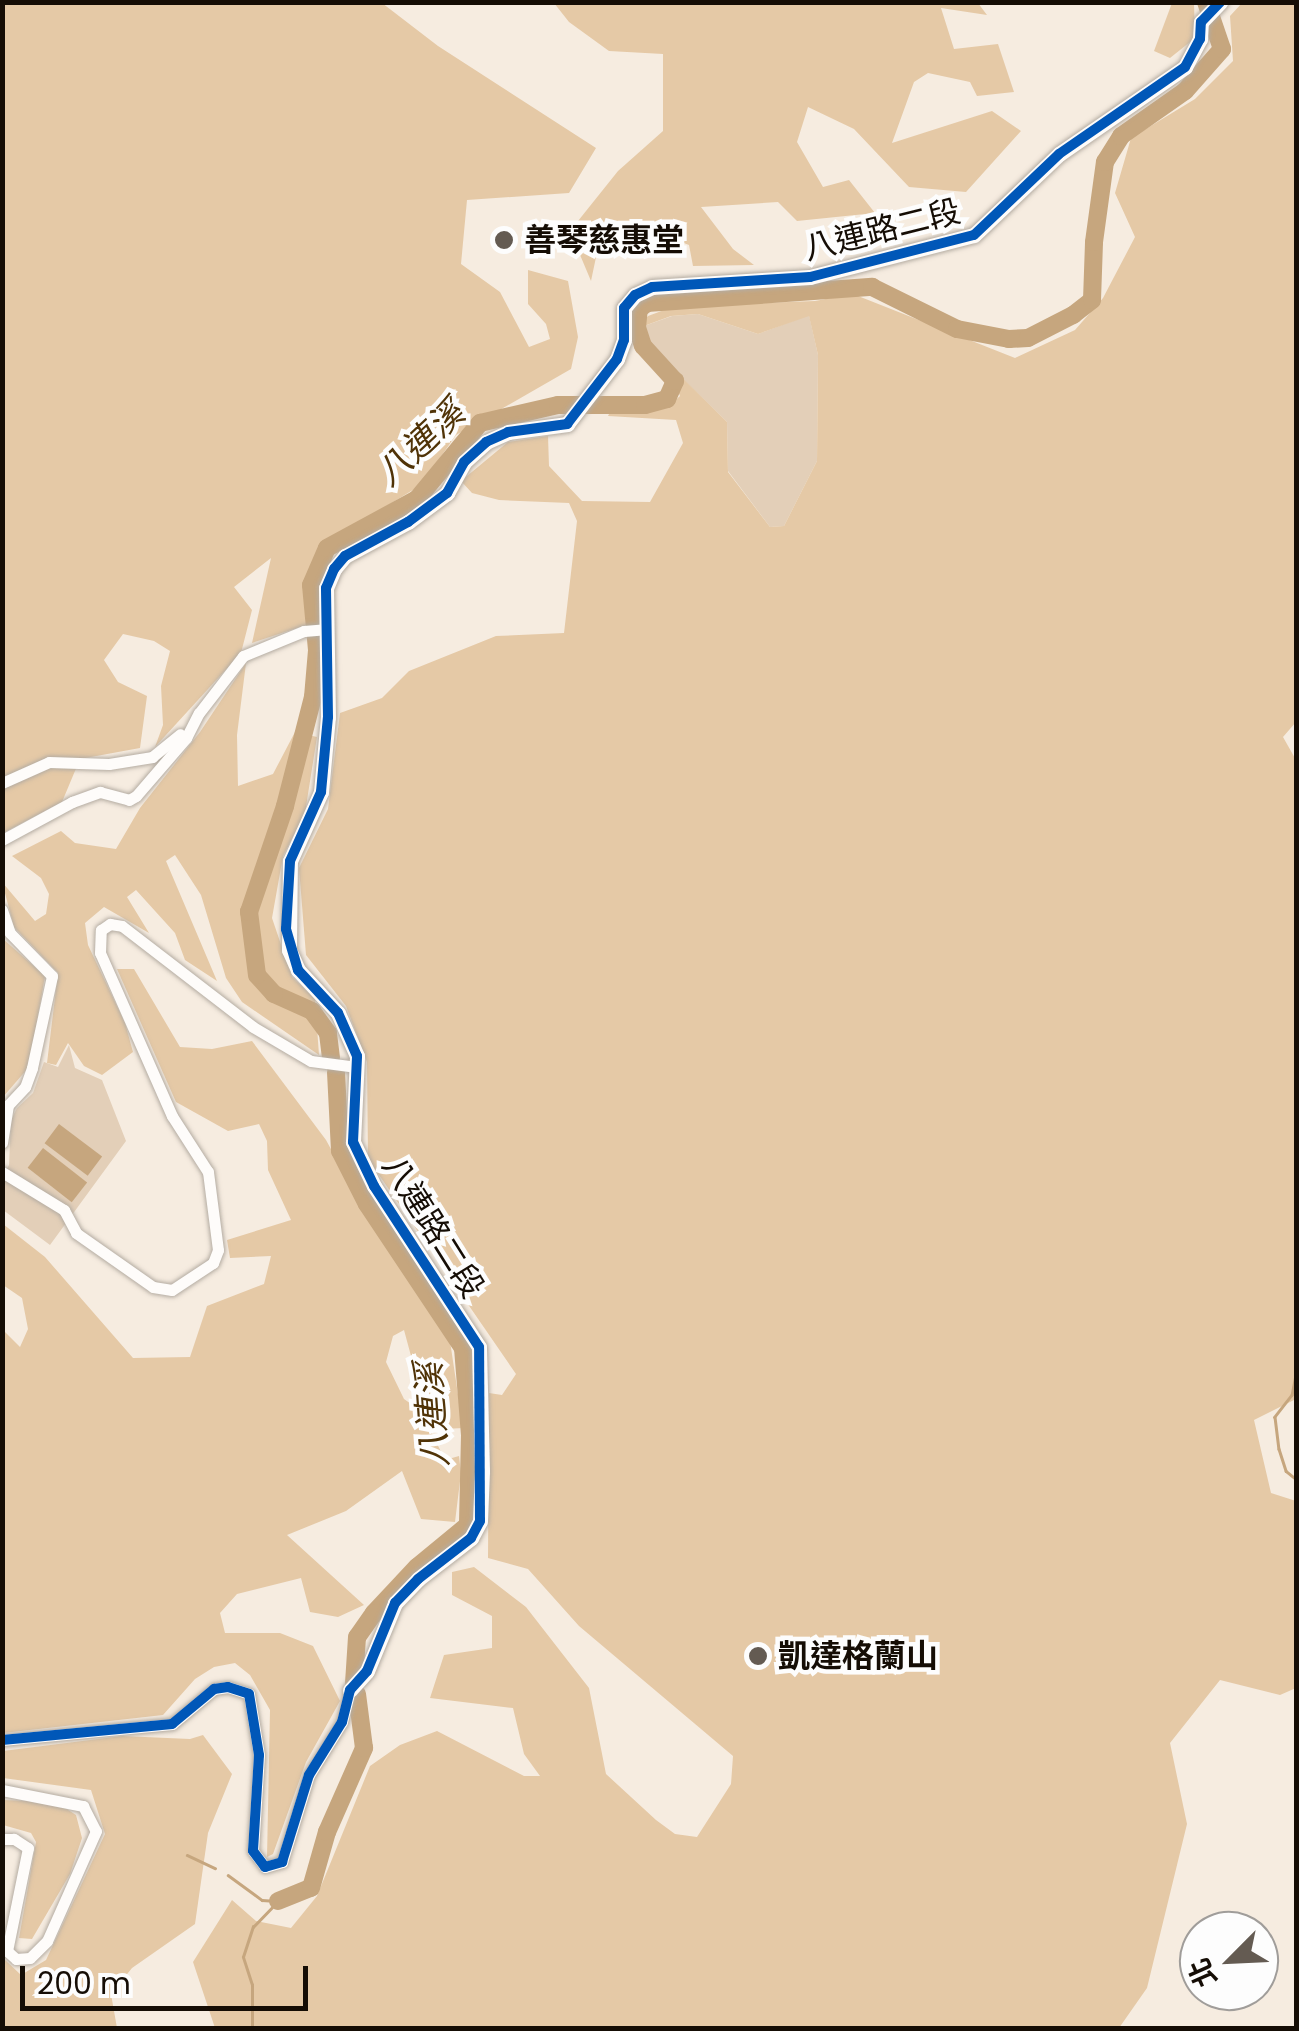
<!DOCTYPE html>
<meta charset="utf-8">
<style>
body{margin:0}
#map{position:relative;width:1299px;height:2031px;overflow:hidden;background:#f6ece0;font-family:Poppins,"Noto Sans TC",sans-serif}
div>[style]{position:absolute}
.green>*{inset:0;background:#e3cfb8}
.forest>*{inset:0;background:#e5c9a6}
.water>*{inset:0;background:#c6a67e;transform-origin:0 0}
.stream>*{height:2.5px;margin:-1.25px;padding:0 1.25px;transform-origin:1.25px;border-radius:1.25px;background:#c6a67e}
.river>*{height:18px;margin:-9px;padding:0 9px;transform-origin:9px;border-radius:9px;background:#c6a67e}
.roads{filter:drop-shadow(0 0 2px #b4aca2) drop-shadow(0 0 2px #b4aca2)}
.street>*{height:11px;margin:-5.5px;padding:0 5.5px;transform-origin:5.5px;border-radius:5.5px;background:#fefcfa}
.secondary>*{height:15px;margin:-7.5px;padding:0 7.5px;transform-origin:7.5px;border-radius:7.5px;background:#fefcfa}
.cycleway>*{height:10px;margin:-5px;padding:0 5px;transform-origin:5px;border-radius:5px;background:#0057b8}
.dots>*{width:28px;height:28px;translate:-50% -50%;box-sizing:border-box;border:5px solid #fdfdfd;border-radius:50%}
span{translate:-50% -50%;white-space:nowrap;text-align:center;line-height:1.15;-webkit-text-stroke:9px #fdfdfd;paint-order:stroke}
.street-label{font-size:32px;color:#150d05}
.poi-label{font-size:32px;color:#150d05;font-weight:700}
.left{translate:0 -50%;text-align:left}
.water-label{font-size:35px;color:#503307;font-style:italic}
.frame{position:absolute;inset:0;border:5px solid #150d05;pointer-events:none}
.north{position:absolute;left:1179px;top:1911px;width:100px;height:100px;box-sizing:border-box;background:#fdfdfd;border:2px solid #a09d9a;border-radius:50%;rotate:246deg;font-size:28px;font-weight:700;line-height:40px;text-align:center;color:#150d05}
.north::after{content:'';display:block;margin:auto;width:35px;height:45px;background:#645b52;clip-path:polygon(50% 0,100% 100%,50% 72%,0 100%)}
.scale{position:absolute;left:20px;top:1966px;width:288px;height:45px;box-sizing:border-box;border:5px solid #150d05;border-top:0;padding-left:12px;font-size:30px;line-height:35px;white-space:nowrap;color:#150d05;-webkit-text-stroke:8px #fdfdfd;paint-order:stroke}
</style>
<div id="map">
<div class="green">
<i style="clip-path:polygon(698px 314px,758px 334px,809px 315px,818px 355px,817px 461px,784px 526px,770px 527px,728px 471px,727px 422px,642px 339px,644px 326px,672px 316px)"></i>
<i style="clip-path:polygon(69px 1045px,75px 1068px,102px 1080px,126px 1141px,50px 1245px,3px 1210px,2px 1178px,9px 1165px,11px 1120px,17px 1108px,33px 1093px,44px 1062px,58px 1067px)"></i>
</div>
<div class="forest">
<i style="clip-path:polygon(3px 3px,382px 3px,438px 46px,596px 148px,569px 193px,467px 200px,461px 264px,500px 292px,529px 347px,550px 339px,546px 324px,528px 304px,528px 270px,568px 281px,578px 337px,571px 369px,456px 435px,421px 485px,339px 535px,304px 580px,306px 625px,252px 643px,271px 558px,234px 587px,252px 610px,241px 653px,155px 747px,163px 725px,161px 686px,170px 651px,154px 641px,123px 634px,104px 660px,118px 682px,147px 696px,140px 748px,80px 759px,62px 802px,3px 833px)"></i>
<i style="clip-path:polygon(554px 3px,978px 3px,987px 15px,941px 8px,954px 49px,998px 44px,1014px 92px,977px 96px,970px 82px,928px 73px,914px 82px,892px 143px,992px 111px,1021px 131px,966px 192px,909px 187px,854px 129px,808px 107px,797px 142px,823px 187px,849px 180px,875px 213px,797px 221px,778px 202px,701px 207px,733px 249px,754px 265px,693px 266px,689px 245px,642px 227px,599px 243px,591px 281px,570px 231px,618px 171px,663px 131px,663px 54px,609px 51px,569px 22px)"></i>
<i style="clip-path:polygon(1172px 3px,1194px 3px,1195px 38px,1170px 58px,1154px 51px)"></i>
<i style="clip-path:polygon(evenodd,1242px 3px,1296px 3px,1296px 722px,1283px 737px,1296px 760px,1296px 1399px,1254px 1420px,1271px 1493px,1296px 1501px,1296px 1688px,1280px 1695px,1220px 1680px,1170px 1743px,1187px 1824px,1147px 1988px,1119px 2028px,215px 2028px,193px 1962px,232px 1900px,256px 1921px,291px 1928px,317px 1896px,370px 1766px,400px 1745px,437px 1731px,524px 1776px,540px 1776px,524px 1754px,513px 1708px,430px 1698px,444px 1655px,492px 1648px,492px 1616px,452px 1595px,452px 1572px,474px 1567px,526px 1607px,589px 1688px,606px 1774px,656px 1820px,675px 1834px,697px 1837px,731px 1784px,733px 1756px,579px 1626px,528px 1569px,488px 1558px,489px 1393px,502px 1395px,516px 1374px,368px 1159px,367px 1062px,346px 1006px,306px 955px,299px 868px,328px 809px,340px 713px,382px 698px,409px 671px,496px 636px,564px 633px,577px 521px,569px 503px,499px 500px,472px 493px,461px 481px,508px 442px,548px 436px,549px 466px,582px 501px,650px 502px,683px 443px,676px 420px,608px 416px,610px 412px,669px 406px,680px 396px,672px 377px,641px 344px,638px 329px,648px 316px,675px 306px,815px 301px,853px 294px,1015px 358px,1075px 330px,1103px 298px,1135px 237px,1115px 193px,1131px 138px,1195px 99px,1233px 61px,1230px 16px,1242px 3px,698px 314px,758px 334px,809px 316px,818px 355px,817px 461px,784px 526px,770px 527px,728px 472px,727px 422px,643px 339px,644px 326px,671px 316px,698px 314px)"></i>
<i style="clip-path:polygon(246px 663px,237px 735px,238px 786px,273px 774px,295px 732px,317px 737px,305px 813px,283px 856px,272px 918px,292px 977px,315px 999px,319px 1055px,242px 1002px,226px 978px,201px 895px,175px 855px,166px 861px,217px 981px,185px 960px,175px 933px,136px 890px,127px 897px,149px 933px,104px 907px,85px 923px,88px 945px,125px 1023px,133px 1052px,102px 1075px,84px 1066px,68px 1043px,56px 1065px,47px 1063px,58px 973px,14px 927px,2px 882px,35px 921px,46px 914px,49px 894px,41px 878px,12px 856px,61px 831px,75px 843px,116px 849px,140px 808px,200px 732px)"></i>
<i style="clip-path:polygon(2px 938px,45px 976px,29px 1067px,3px 1097px)"></i>
<i style="clip-path:polygon(117px 969px,134px 969px,180px 1047px,212px 1049px,252px 1041px,326px 1140px,362px 1206px,450px 1341px,463px 1428px,444px 1429px,421px 1393px,404px 1330px,393px 1336px,386px 1362px,404px 1399px,421px 1411px,445px 1460px,459px 1456px,461px 1473px,455px 1522px,421px 1519px,402px 1471px,346px 1511px,287px 1535px,364px 1605px,338px 1617px,310px 1612px,301px 1578px,237px 1594px,220px 1613px,225px 1633px,280px 1633px,313px 1646px,340px 1701px,306px 1762px,273px 1854px,267px 1857px,270px 1710px,250px 1675px,235px 1663px,214px 1667px,195px 1679px,163px 1715px,3px 1733px,3px 1330px,20px 1347px,28px 1329px,22px 1298px,3px 1285px,3px 1224px,45px 1257px,133px 1358px,190px 1357px,207px 1306px,264px 1284px,271px 1256px,230px 1258px,227px 1240px,291px 1220px,268px 1170px,267px 1141px,259px 1124px,228px 1131px,176px 1102px)"></i>
<i style="clip-path:polygon(203px 1735px,232px 1774px,208px 1833px,195px 1924px,132px 1968px,111px 1994px,117px 2028px,3px 2028px,3px 1958px,21px 1975px,46px 1960px,105px 1834px,91px 1790px,3px 1778px,3px 1751px,122px 1736px,190px 1739px)"></i>
<i style="clip-path:polygon(3px 1800px,56px 1802px,76px 1815px,82px 1838px,70px 1874px,32px 1939px,19px 1938px,36px 1842px,31px 1833px,3px 1825px)"></i>
</div>
<div class="water">
<i style="left:59px;top:1124px;width:54px;height:24px;rotate:37deg"></i>
<i style="left:43px;top:1148px;width:56px;height:25px;rotate:38deg"></i>
</div>
<div class="stream">
<i style="left:1296px;top:1375px;width:20px;rotate:101deg"></i>
<i style="left:1292px;top:1395px;width:28px;rotate:128deg"></i>
<i style="left:1275px;top:1417px;width:32px;rotate:83deg"></i>
<i style="left:1279px;top:1449px;width:23px;rotate:72deg"></i>
<i style="left:1286px;top:1471px;width:13px;rotate:39deg"></i>
<i style="left:187px;top:1855px;width:31px;rotate:25deg"></i>
<i style="left:228px;top:1875px;width:42px;rotate:36.3deg"></i>
<i style="left:262px;top:1900px;width:14px;rotate:4deg"></i>
<i style="left:252px;top:2028px;width:43px;rotate:-90deg"></i>
<i style="left:252px;top:1985px;width:29px;rotate:-108deg"></i>
<i style="left:243px;top:1957px;width:32px;rotate:-72deg"></i>
<i style="left:253px;top:1927px;width:36px;rotate:-46deg"></i>
</div>
<div class="river">
<i style="left:331px;top:1058px;width:25px;rotate:-97deg"></i>
<i style="left:328px;top:1033px;width:27px;rotate:-126deg"></i>
<i style="left:312px;top:1011px;width:42px;rotate:-155.9deg"></i>
<i style="left:274px;top:994px;width:25px;rotate:-132deg"></i>
<i style="left:257px;top:975px;width:64px;rotate:-97.2deg"></i>
<i style="left:249px;top:912px;width:112px;rotate:-71.2deg"></i>
<i style="left:285px;top:806px;width:113px;rotate:-75.6deg"></i>
<i style="left:313px;top:697px;width:47px;rotate:-85.1deg"></i>
<i style="left:317px;top:650px;width:65px;rotate:-95.3deg"></i>
<i style="left:311px;top:585px;width:40px;rotate:-66.6deg"></i>
<i style="left:327px;top:548px;width:102px;rotate:-28.6deg"></i>
<i style="left:417px;top:499px;width:99px;rotate:-50.3deg"></i>
<i style="left:480px;top:423px;width:80px;rotate:-13deg"></i>
<i style="left:558px;top:405px;width:87px"></i>
<i style="left:645px;top:405px;width:23px;rotate:-15deg"></i>
<i style="left:667px;top:399px;width:20px;rotate:-66deg"></i>
<i style="left:675px;top:381px;width:47px;rotate:-132.4deg"></i>
<i style="left:643px;top:346px;width:20px;rotate:-108deg"></i>
<i style="left:637px;top:327px;width:18px;rotate:-84deg"></i>
<i style="left:639px;top:309px;width:10px;rotate:-37deg"></i>
<i style="left:647px;top:303px;width:226px;rotate:-4.1deg"></i>
<i style="left:872px;top:287px;width:95px;rotate:26.3deg"></i>
<i style="left:957px;top:329px;width:53px;rotate:10.9deg"></i>
<i style="left:1009px;top:339px;width:19px;rotate:-3deg"></i>
<i style="left:1028px;top:338px;width:51px;rotate:-27.1deg"></i>
<i style="left:1073px;top:315px;width:24px;rotate:-38deg"></i>
<i style="left:1092px;top:300px;width:58px;rotate:-88deg"></i>
<i style="left:1094px;top:242px;width:81px;rotate:-82.2deg"></i>
<i style="left:1105px;top:162px;width:31px;rotate:-58deg"></i>
<i style="left:1121px;top:136px;width:78px;rotate:-35.1deg"></i>
<i style="left:1185px;top:91px;width:56px;rotate:-48.6deg"></i>
<i style="left:1222px;top:49px;width:50px;rotate:-108.8deg"></i>
<i style="left:336px;top:1072px;width:79px;rotate:87.1deg"></i>
<i style="left:340px;top:1151px;width:59px;rotate:63deg"></i>
<i style="left:367px;top:1204px;width:173px;rotate:56.3deg"></i>
<i style="left:463px;top:1348px;width:87px;rotate:85.4deg"></i>
<i style="left:470px;top:1435px;width:90px;rotate:91.3deg"></i>
<i style="left:468px;top:1525px;width:66px;rotate:140.5deg"></i>
<i style="left:417px;top:1567px;width:63px;rotate:133.1deg"></i>
<i style="left:374px;top:1613px;width:29px;rotate:125deg"></i>
<i style="left:357px;top:1637px;width:46px;rotate:93.7deg"></i>
<i style="left:278px;top:1901px;width:35px;rotate:-22deg"></i>
<i style="left:311px;top:1888px;width:58px;rotate:-74.1deg"></i>
<i style="left:327px;top:1832px;width:92px;rotate:-66.2deg"></i>
<i style="left:364px;top:1748px;width:54px;rotate:-97.4deg"></i>
</div>
<div class="roads">
<div class="street">
<i style="left:2px;top:783px;width:51px;rotate:-24.1deg"></i>
<i style="left:49px;top:762px;width:60px;rotate:1.9deg"></i>
<i style="left:109px;top:764px;width:44px;rotate:-9.2deg"></i>
<i style="left:152px;top:757px;width:36px;rotate:-39deg"></i>
<i style="left:2px;top:840px;width:80px;rotate:-28.5deg"></i>
<i style="left:72px;top:802px;width:30px;rotate:-20deg"></i>
<i style="left:100px;top:792px;width:30px;rotate:15deg"></i>
<i style="left:129px;top:800px;width:8px;rotate:-30deg"></i>
<i style="left:136px;top:796px;width:77px;rotate:-49.2deg"></i>
<i style="left:186px;top:738px;width:28px;rotate:-63deg"></i>
<i style="left:199px;top:713px;width:72px;rotate:-52.3deg"></i>
<i style="left:243px;top:656px;width:66px;rotate:-22.3deg"></i>
<i style="left:304px;top:631px;width:24px;rotate:-5deg"></i>
<i style="left:2px;top:910px;width:24px;rotate:71deg"></i>
<i style="left:10px;top:933px;width:60px;rotate:45.7deg"></i>
<i style="left:52px;top:976px;width:94px;rotate:102.3deg"></i>
<i style="left:32px;top:1068px;width:20px;rotate:110deg"></i>
<i style="left:25px;top:1087px;width:25px;rotate:133deg"></i>
<i style="left:8px;top:1105px;width:38px;rotate:99deg"></i>
<i style="left:2px;top:1172px;width:73px;rotate:31.5deg"></i>
<i style="left:64px;top:1210px;width:26px;rotate:62deg"></i>
<i style="left:76px;top:1233px;width:94px;rotate:35deg"></i>
<i style="left:153px;top:1287px;width:19px;rotate:9deg"></i>
<i style="left:172px;top:1290px;width:49px;rotate:-33.4deg"></i>
<i style="left:213px;top:1263px;width:14px;rotate:-69deg"></i>
<i style="left:218px;top:1250px;width:79px;rotate:-97.3deg"></i>
<i style="left:208px;top:1172px;width:67px;rotate:-122.7deg"></i>
<i style="left:172px;top:1116px;width:178px;rotate:-113.8deg"></i>
<i style="left:100px;top:953px;width:23px;rotate:-88deg"></i>
<i style="left:101px;top:930px;width:11px;rotate:-34deg"></i>
<i style="left:110px;top:924px;width:12px;rotate:9deg"></i>
<i style="left:122px;top:926px;width:165px;rotate:37.6deg"></i>
<i style="left:253px;top:1027px;width:67px;rotate:30.4deg"></i>
<i style="left:311px;top:1061px;width:46px;rotate:7.4deg"></i>
<i style="left:2px;top:1740px;width:171px;rotate:-5.4deg"></i>
<i style="left:172px;top:1724px;width:55px;rotate:-39.8deg"></i>
<i style="left:214px;top:1689px;width:14px;rotate:-8deg"></i>
<i style="left:228px;top:1687px;width:22px;rotate:18deg"></i>
<i style="left:249px;top:1694px;width:62px;rotate:80.7deg"></i>
<i style="left:259px;top:1755px;width:96px;rotate:93.6deg"></i>
<i style="left:253px;top:1851px;width:20px;rotate:53deg"></i>
<i style="left:265px;top:1867px;width:18px;rotate:-16deg"></i>
<i style="left:282px;top:1862px;width:91px;rotate:-72.8deg"></i>
<i style="left:309px;top:1775px;width:62px;rotate:-58.1deg"></i>
<i style="left:342px;top:1722px;width:33px;rotate:-76deg"></i>
<i style="left:2px;top:1790px;width:83px;rotate:11.2deg"></i>
<i style="left:83px;top:1806px;width:28px;rotate:63deg"></i>
<i style="left:96px;top:1831px;width:120px;rotate:114deg"></i>
<i style="left:47px;top:1941px;width:24px;rotate:135deg"></i>
<i style="left:30px;top:1958px;width:14px;rotate:176deg"></i>
<i style="left:16px;top:1959px;width:12px;rotate:-138deg"></i>
<i style="left:7px;top:1951px;width:105px;rotate:-78.5deg"></i>
<i style="left:28px;top:1848px;width:17px;rotate:-147deg"></i>
<i style="left:14px;top:1839px;width:12px;rotate:180deg"></i>
</div>
<div class="secondary">
<i style="left:350px;top:1690px;width:25px;rotate:-48deg"></i>
<i style="left:367px;top:1671px;width:74px;rotate:-67.6deg"></i>
<i style="left:395px;top:1603px;width:33px;rotate:-46deg"></i>
<i style="left:418px;top:1579px;width:67px;rotate:-37.7deg"></i>
<i style="left:471px;top:1538px;width:19px;rotate:-62deg"></i>
<i style="left:480px;top:1521px;width:50px;rotate:-87.7deg"></i>
<i style="left:482px;top:1471px;width:124px;rotate:-91.4deg"></i>
<i style="left:479px;top:1347px;width:192px;rotate:-123.1deg"></i>
<i style="left:374px;top:1186px;width:49px;rotate:-115.5deg"></i>
<i style="left:353px;top:1142px;width:86px;rotate:-87.3deg"></i>
<i style="left:357px;top:1056px;width:47px;rotate:-113.8deg"></i>
<i style="left:338px;top:1013px;width:59px;rotate:-132.9deg"></i>
<i style="left:298px;top:970px;width:22px;rotate:-114deg"></i>
<i style="left:289px;top:950px;width:89px;rotate:-89.4deg"></i>
<i style="left:290px;top:861px;width:76px;rotate:-65.8deg"></i>
<i style="left:321px;top:792px;width:75px;rotate:-84.7deg"></i>
<i style="left:328px;top:717px;width:129px;rotate:-90.9deg"></i>
<i style="left:326px;top:588px;width:21px;rotate:-67deg"></i>
<i style="left:334px;top:569px;width:17px;rotate:-50deg"></i>
<i style="left:345px;top:556px;width:72px;rotate:-28.4deg"></i>
<i style="left:408px;top:522px;width:49px;rotate:-36.6deg"></i>
<i style="left:447px;top:493px;width:35px;rotate:-61deg"></i>
<i style="left:464px;top:462px;width:30px;rotate:-42deg"></i>
<i style="left:486px;top:442px;width:24px;rotate:-24deg"></i>
<i style="left:508px;top:432px;width:60px;rotate:-7.7deg"></i>
<i style="left:567px;top:424px;width:82px;rotate:-52.4deg"></i>
<i style="left:617px;top:359px;width:20px;rotate:-70deg"></i>
<i style="left:624px;top:340px;width:32px;rotate:-90deg"></i>
<i style="left:624px;top:308px;width:17px;rotate:-50deg"></i>
<i style="left:635px;top:295px;width:19px;rotate:-25deg"></i>
<i style="left:652px;top:287px;width:158px;rotate:-3.6deg"></i>
<i style="left:810px;top:277px;width:169px;rotate:-14.4deg"></i>
<i style="left:974px;top:235px;width:117px;rotate:-43.6deg"></i>
<i style="left:1059px;top:154px;width:153px;rotate:-34.6deg"></i>
<i style="left:1185px;top:67px;width:32px;rotate:-62deg"></i>
<i style="left:1200px;top:39px;width:17px;rotate:-87deg"></i>
<i style="left:1201px;top:22px;width:28px;rotate:-46deg"></i>
</div>
</div>
<div class="cycleway">
<i style="left:2px;top:1740px;width:171px;rotate:-5.4deg"></i>
<i style="left:172px;top:1724px;width:55px;rotate:-39.8deg"></i>
<i style="left:214px;top:1689px;width:14px;rotate:-8deg"></i>
<i style="left:228px;top:1687px;width:22px;rotate:18deg"></i>
<i style="left:249px;top:1694px;width:62px;rotate:80.7deg"></i>
<i style="left:259px;top:1755px;width:96px;rotate:93.6deg"></i>
<i style="left:253px;top:1851px;width:20px;rotate:53deg"></i>
<i style="left:265px;top:1867px;width:18px;rotate:-16deg"></i>
<i style="left:282px;top:1862px;width:91px;rotate:-72.8deg"></i>
<i style="left:309px;top:1775px;width:62px;rotate:-58.1deg"></i>
<i style="left:342px;top:1722px;width:33px;rotate:-76deg"></i>
<i style="left:350px;top:1690px;width:25px;rotate:-48deg"></i>
<i style="left:367px;top:1671px;width:74px;rotate:-67.6deg"></i>
<i style="left:395px;top:1603px;width:33px;rotate:-46deg"></i>
<i style="left:418px;top:1579px;width:67px;rotate:-37.7deg"></i>
<i style="left:471px;top:1538px;width:19px;rotate:-62deg"></i>
<i style="left:480px;top:1521px;width:174px;rotate:-90.3deg"></i>
<i style="left:479px;top:1347px;width:192px;rotate:-123.1deg"></i>
<i style="left:374px;top:1186px;width:49px;rotate:-115.5deg"></i>
<i style="left:353px;top:1142px;width:86px;rotate:-87.3deg"></i>
<i style="left:357px;top:1056px;width:47px;rotate:-113.8deg"></i>
<i style="left:338px;top:1013px;width:59px;rotate:-132.9deg"></i>
<i style="left:298px;top:970px;width:43px;rotate:-106.3deg"></i>
<i style="left:286px;top:929px;width:68px;rotate:-86.6deg"></i>
<i style="left:290px;top:861px;width:76px;rotate:-65.8deg"></i>
<i style="left:321px;top:792px;width:75px;rotate:-84.7deg"></i>
<i style="left:328px;top:717px;width:129px;rotate:-90.9deg"></i>
<i style="left:326px;top:588px;width:21px;rotate:-67deg"></i>
<i style="left:334px;top:569px;width:17px;rotate:-50deg"></i>
<i style="left:345px;top:556px;width:72px;rotate:-28.4deg"></i>
<i style="left:408px;top:522px;width:49px;rotate:-36.6deg"></i>
<i style="left:447px;top:493px;width:35px;rotate:-61deg"></i>
<i style="left:464px;top:462px;width:30px;rotate:-42deg"></i>
<i style="left:486px;top:442px;width:24px;rotate:-24deg"></i>
<i style="left:508px;top:432px;width:60px;rotate:-7.7deg"></i>
<i style="left:567px;top:424px;width:82px;rotate:-52.4deg"></i>
<i style="left:617px;top:359px;width:20px;rotate:-70deg"></i>
<i style="left:624px;top:340px;width:32px;rotate:-90deg"></i>
<i style="left:624px;top:308px;width:17px;rotate:-50deg"></i>
<i style="left:635px;top:295px;width:19px;rotate:-25deg"></i>
<i style="left:652px;top:287px;width:158px;rotate:-3.6deg"></i>
<i style="left:810px;top:277px;width:169px;rotate:-14.4deg"></i>
<i style="left:974px;top:235px;width:117px;rotate:-43.6deg"></i>
<i style="left:1059px;top:154px;width:153px;rotate:-34.6deg"></i>
<i style="left:1185px;top:67px;width:32px;rotate:-62deg"></i>
<i style="left:1200px;top:39px;width:17px;rotate:-87deg"></i>
<i style="left:1201px;top:22px;width:28px;rotate:-46deg"></i>
</div>
<div class="dots">
<i style="left:504px;top:240px;background:#645b52"></i>
<i style="left:758px;top:1656px;background:#645b52"></i>
</div>
<div class="street-label">
<span style="left:882px;top:230px;rotate:-14deg">八連路二段</span>
<span style="left:433px;top:1227px;rotate:58deg">八連路二段</span>
</div>
<div class="poi-label">
<span class="left" style="left:524px;top:240px">善琴慈惠堂</span>
<span class="left" style="left:778px;top:1656px">凱達格蘭山</span>
</div>
<div class="water-label">
<span style="left:420px;top:443px;rotate:-43deg">八連溪</span>
<span style="left:432px;top:1415px;rotate:-94deg">八連溪</span>
</div>
<div class="frame"></div>
<div class="north">北</div>
<div class="scale">200 m</div>
</div>
